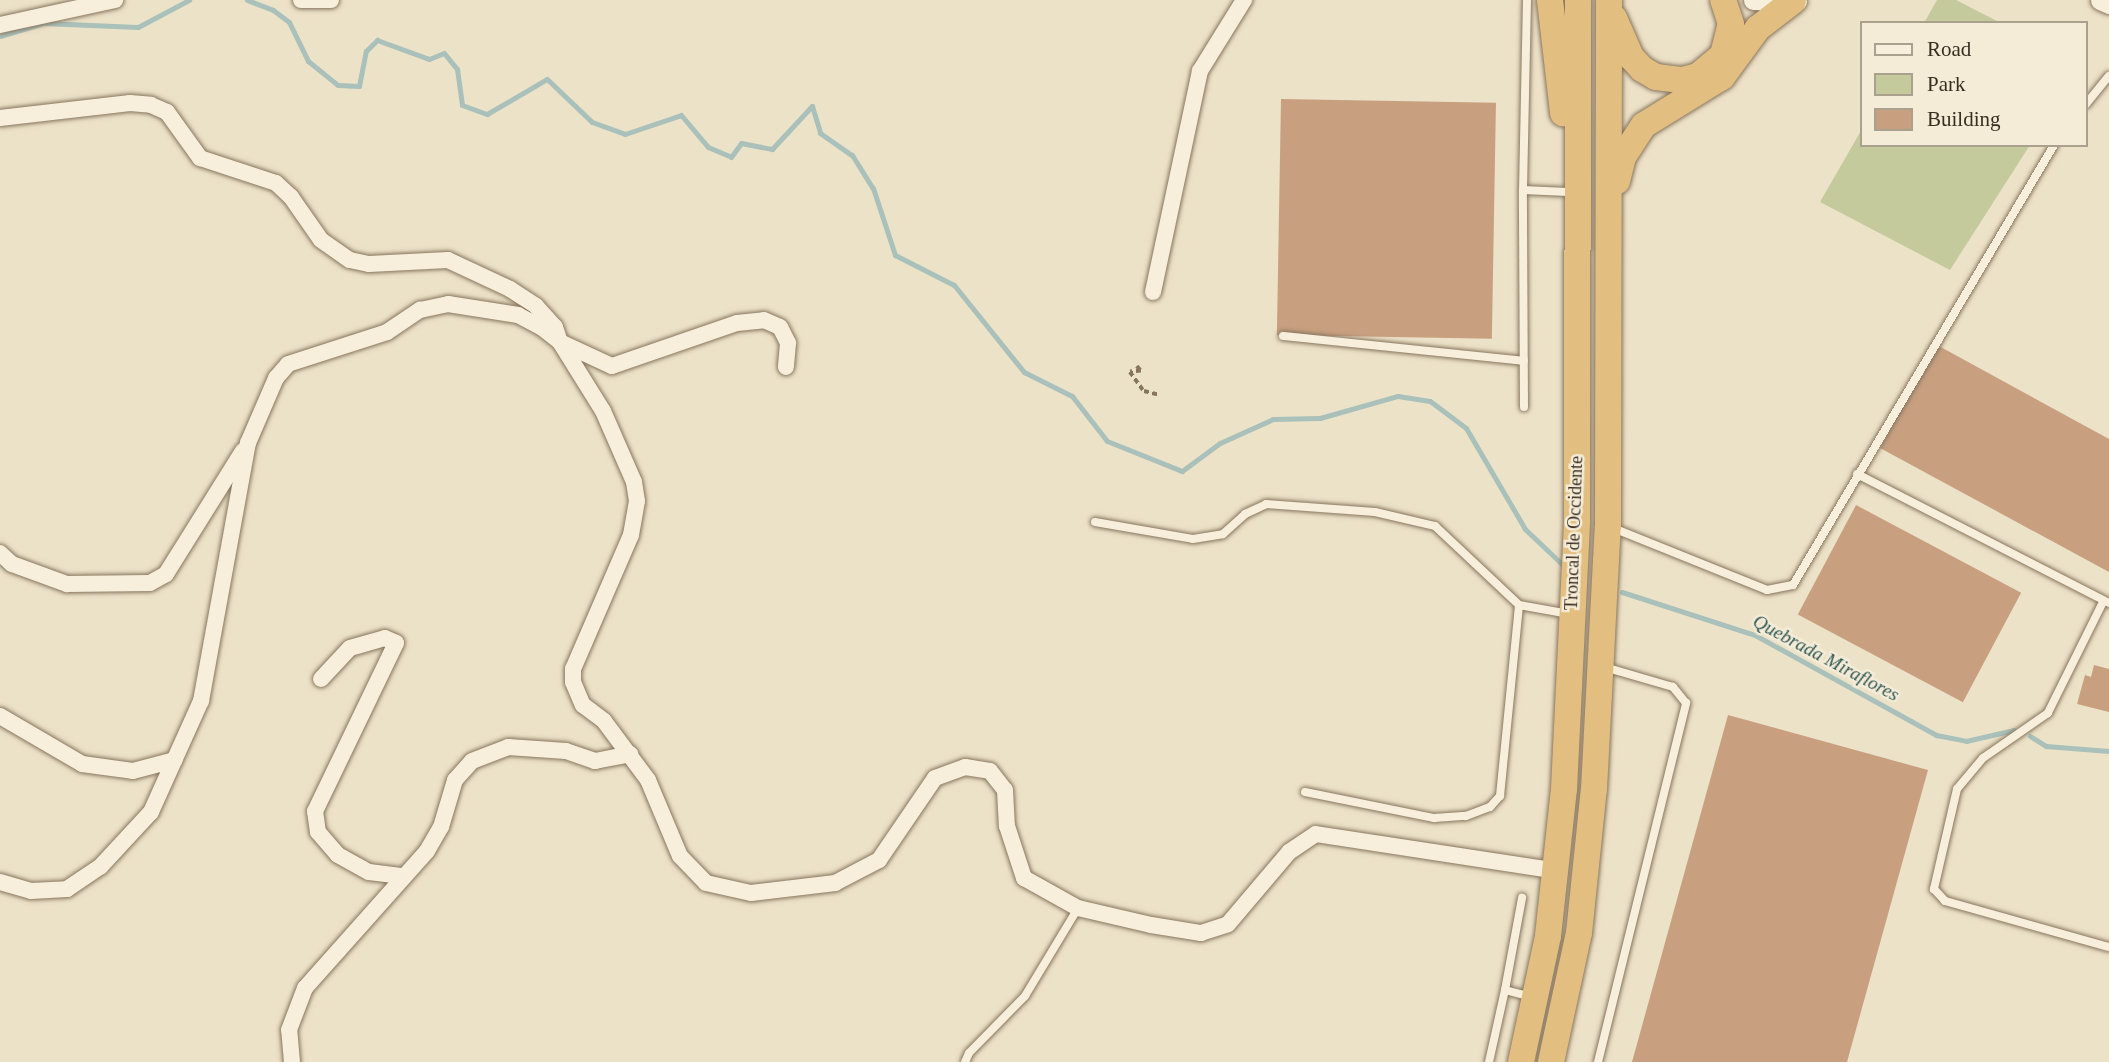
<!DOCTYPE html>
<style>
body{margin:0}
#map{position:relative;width:2109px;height:1062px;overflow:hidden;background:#ece2c8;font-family:"Times New Roman",serif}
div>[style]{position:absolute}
.green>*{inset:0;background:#c4ca9c}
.stream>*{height:5px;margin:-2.5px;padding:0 2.5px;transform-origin:2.5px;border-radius:2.5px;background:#a9c1ba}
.building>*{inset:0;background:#c8a080;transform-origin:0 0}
.path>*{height:3.5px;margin-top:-1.75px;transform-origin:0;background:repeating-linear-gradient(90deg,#88755e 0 5px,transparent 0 8.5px)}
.roads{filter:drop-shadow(0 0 2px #88755e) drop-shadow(0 0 2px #88755e)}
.service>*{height:8px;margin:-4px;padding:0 4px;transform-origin:4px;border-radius:4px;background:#f7efdb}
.minor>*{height:16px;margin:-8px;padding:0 8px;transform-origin:8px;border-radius:8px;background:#f7efdb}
.tertiary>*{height:19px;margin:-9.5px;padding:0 9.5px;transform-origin:9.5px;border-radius:9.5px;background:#f7efdb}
.trunk>*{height:26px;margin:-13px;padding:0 13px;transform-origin:13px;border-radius:13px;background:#e2be80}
span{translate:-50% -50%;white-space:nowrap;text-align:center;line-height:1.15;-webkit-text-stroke:5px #f4ecd7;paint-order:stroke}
.street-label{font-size:18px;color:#392d21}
.water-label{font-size:19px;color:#315856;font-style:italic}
.legend{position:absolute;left:1860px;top:21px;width:228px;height:126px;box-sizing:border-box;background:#f4ecd7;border:2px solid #a9a08e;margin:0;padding:9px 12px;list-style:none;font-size:21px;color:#392d21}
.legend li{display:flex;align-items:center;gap:14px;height:35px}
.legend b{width:35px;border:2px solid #a9a08e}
</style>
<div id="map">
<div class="green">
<i style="clip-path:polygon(1937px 0,1956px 0,2001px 23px,1924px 23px)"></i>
<i style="clip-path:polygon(1862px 129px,1862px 145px,2030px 145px,1950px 270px,1820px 202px)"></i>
</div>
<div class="stream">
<i style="left:247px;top:0;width:28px;rotate:21deg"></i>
<i style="left:273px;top:10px;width:20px;rotate:37deg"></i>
<i style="left:289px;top:22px;width:43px;rotate:64deg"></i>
<i style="left:308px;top:61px;width:38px;rotate:39deg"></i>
<i style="left:338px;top:85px;width:21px;rotate:3deg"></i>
<i style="left:359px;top:86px;width:36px;rotate:-79deg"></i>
<i style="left:366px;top:51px;width:16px;rotate:-45deg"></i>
<i style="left:377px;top:40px;width:55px;rotate:20.1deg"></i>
<i style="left:429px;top:59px;width:16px;rotate:-22deg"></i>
<i style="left:444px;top:53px;width:21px;rotate:51deg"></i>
<i style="left:457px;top:69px;width:36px;rotate:82deg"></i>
<i style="left:462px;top:105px;width:27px;rotate:20deg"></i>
<i style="left:487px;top:114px;width:69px;rotate:-30.3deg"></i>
<i style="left:547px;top:79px;width:62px;rotate:43.7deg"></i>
<i style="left:592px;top:122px;width:35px;rotate:20deg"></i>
<i style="left:625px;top:134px;width:59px;rotate:-18.7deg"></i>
<i style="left:681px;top:115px;width:42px;rotate:49.8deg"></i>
<i style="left:708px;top:147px;width:25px;rotate:23deg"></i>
<i style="left:731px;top:157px;width:17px;rotate:-54deg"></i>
<i style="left:741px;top:143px;width:32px;rotate:11deg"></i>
<i style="left:772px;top:149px;width:59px;rotate:-47.1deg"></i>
<i style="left:812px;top:106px;width:28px;rotate:73deg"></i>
<i style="left:820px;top:133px;width:39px;rotate:35deg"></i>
<i style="left:852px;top:155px;width:39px;rotate:58deg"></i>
<i style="left:873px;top:188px;width:71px;rotate:71.8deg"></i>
<i style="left:895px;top:255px;width:66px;rotate:27deg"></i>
<i style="left:954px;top:285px;width:112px;rotate:51.2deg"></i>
<i style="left:1024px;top:372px;width:54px;rotate:26.6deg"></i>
<i style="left:1072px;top:396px;width:57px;rotate:52.1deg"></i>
<i style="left:1107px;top:441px;width:81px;rotate:21.8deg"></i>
<i style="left:1182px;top:471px;width:47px;rotate:-36.4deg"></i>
<i style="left:1220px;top:443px;width:58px;rotate:-24.4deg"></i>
<i style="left:1273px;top:419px;width:47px;rotate:-1.2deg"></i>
<i style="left:1320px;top:418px;width:81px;rotate:-15.8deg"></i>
<i style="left:1398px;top:396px;width:32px;rotate:9deg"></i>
<i style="left:1430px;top:401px;width:45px;rotate:36.9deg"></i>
<i style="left:1466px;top:428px;width:117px;rotate:59.7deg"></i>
<i style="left:1525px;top:529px;width:57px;rotate:43.6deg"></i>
<i style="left:0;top:36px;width:45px;rotate:-16.8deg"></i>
<i style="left:43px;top:23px;width:95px;rotate:2.4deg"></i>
<i style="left:138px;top:27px;width:58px;rotate:-27.9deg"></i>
<i style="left:1622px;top:592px;width:140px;rotate:17.9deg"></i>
<i style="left:1755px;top:635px;width:207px;rotate:28.9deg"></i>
<i style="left:1936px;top:735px;width:31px;rotate:11deg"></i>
<i style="left:1966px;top:741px;width:49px;rotate:-12.9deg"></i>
<i style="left:2030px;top:736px;width:19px;rotate:32deg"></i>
<i style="left:2046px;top:746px;width:63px;rotate:4.5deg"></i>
</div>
<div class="building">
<i style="left:1281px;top:99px;width:215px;height:236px;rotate:1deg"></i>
<i style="clip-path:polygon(1937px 345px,2109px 439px,2109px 572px,1880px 448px)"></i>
<i style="left:1856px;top:505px;width:187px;height:124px;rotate:28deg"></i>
<i style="clip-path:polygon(2094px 665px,2109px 669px,2109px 712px,2077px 704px,2085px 675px,2091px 677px)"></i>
<i style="clip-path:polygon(1728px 715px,1928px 770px,1847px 1062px,1632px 1062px)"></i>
</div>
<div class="path">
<i style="left:1137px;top:366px;width:6px;rotate:51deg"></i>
<i style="left:1141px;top:371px;width:11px;rotate:175deg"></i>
<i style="left:1130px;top:372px;width:24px;rotate:54deg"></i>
<i style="left:1144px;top:391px;width:16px;rotate:14deg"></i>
</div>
<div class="roads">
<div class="service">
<i style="left:2086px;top:104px;width:36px;rotate:-51deg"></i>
<i style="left:1523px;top:190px;width:190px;rotate:-88.8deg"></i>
<i style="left:1283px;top:336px;width:242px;rotate:5.9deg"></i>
<i style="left:1524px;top:407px;width:217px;rotate:-90.3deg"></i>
<i style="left:1523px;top:190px;width:45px;rotate:2.5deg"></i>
<i style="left:1857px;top:474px;width:283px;rotate:27.1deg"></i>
<i style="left:1095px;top:522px;width:99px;rotate:9.8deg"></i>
<i style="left:1193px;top:539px;width:30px;rotate:-9deg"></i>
<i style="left:1223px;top:534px;width:30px;rotate:-42deg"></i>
<i style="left:1245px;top:514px;width:23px;rotate:-25deg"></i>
<i style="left:1266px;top:504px;width:109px;rotate:4.2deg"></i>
<i style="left:1375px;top:512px;width:62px;rotate:13.1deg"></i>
<i style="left:1435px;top:526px;width:115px;rotate:43.2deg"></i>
<i style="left:1519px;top:605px;width:51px;rotate:10.2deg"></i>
<i style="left:1613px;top:528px;width:166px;rotate:21.9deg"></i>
<i style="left:1767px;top:590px;width:26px;rotate:-11deg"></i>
<i style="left:1793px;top:585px;width:512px;rotate:-59.32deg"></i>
<i style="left:2102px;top:604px;width:122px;rotate:116.4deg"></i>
<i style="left:2048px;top:713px;width:79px;rotate:145.3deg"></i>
<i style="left:1983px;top:758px;width:40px;rotate:130deg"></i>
<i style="left:1957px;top:789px;width:103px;rotate:103deg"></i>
<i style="left:1934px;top:889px;width:16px;rotate:47deg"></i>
<i style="left:1945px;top:901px;width:170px;rotate:15.7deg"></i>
<i style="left:1305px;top:792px;width:132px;rotate:11.4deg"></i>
<i style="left:1434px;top:818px;width:32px;rotate:-4deg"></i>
<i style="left:1466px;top:816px;width:26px;rotate:-21deg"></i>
<i style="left:1490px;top:807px;width:15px;rotate:-48deg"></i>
<i style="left:1500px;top:796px;width:192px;rotate:-84.3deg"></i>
<i style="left:1505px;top:990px;width:94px;rotate:-79.5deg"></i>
<i style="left:965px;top:1062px;width:10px;rotate:-66deg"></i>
<i style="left:969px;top:1053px;width:80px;rotate:-45.5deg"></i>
<i style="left:1025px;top:996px;width:103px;rotate:-58.9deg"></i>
<i style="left:1489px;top:1062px;width:74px;rotate:-77.5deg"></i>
<i style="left:1505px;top:990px;width:27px;rotate:15deg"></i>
<i style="left:1598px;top:1062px;width:370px;rotate:-76.2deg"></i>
<i style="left:1686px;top:703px;width:21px;rotate:-129deg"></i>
<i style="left:1673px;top:687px;width:72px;rotate:-163.8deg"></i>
</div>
<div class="minor">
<i style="left:301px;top:0;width:30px"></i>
<i style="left:0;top:25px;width:118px;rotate:-12.3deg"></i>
<i style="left:0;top:118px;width:131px;rotate:-6.6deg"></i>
<i style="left:130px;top:103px;width:21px;rotate:5deg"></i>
<i style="left:151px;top:105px;width:17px;rotate:24deg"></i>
<i style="left:167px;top:112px;width:57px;rotate:54.3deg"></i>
<i style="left:200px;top:158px;width:80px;rotate:18.2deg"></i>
<i style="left:276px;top:183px;width:21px;rotate:43deg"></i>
<i style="left:291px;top:197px;width:52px;rotate:55.1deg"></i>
<i style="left:321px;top:240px;width:35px;rotate:35deg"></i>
<i style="left:350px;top:260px;width:19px;rotate:12deg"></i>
<i style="left:369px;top:264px;width:79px;rotate:-2.9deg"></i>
<i style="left:448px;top:260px;width:68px;rotate:25.1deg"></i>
<i style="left:510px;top:289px;width:31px;rotate:33deg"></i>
<i style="left:536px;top:306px;width:28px;rotate:48deg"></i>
<i style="left:555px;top:327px;width:16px;rotate:72deg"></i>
<i style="left:560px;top:342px;width:57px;rotate:24.8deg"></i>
<i style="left:612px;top:366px;width:132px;rotate:-19deg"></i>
<i style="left:737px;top:323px;width:27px;rotate:-6deg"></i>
<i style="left:764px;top:320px;width:17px;rotate:24deg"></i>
<i style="left:780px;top:327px;width:18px;rotate:63deg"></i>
<i style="left:788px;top:343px;width:24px;rotate:95deg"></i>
<i style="left:1153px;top:292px;width:226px;rotate:-78deg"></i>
<i style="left:1200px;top:71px;width:84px;rotate:-58.2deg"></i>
<i style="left:0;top:553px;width:16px;rotate:43deg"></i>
<i style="left:12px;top:564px;width:59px;rotate:20deg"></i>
<i style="left:67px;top:584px;width:83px;rotate:-0.7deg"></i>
<i style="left:150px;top:583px;width:18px;rotate:-29deg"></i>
<i style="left:166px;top:574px;width:145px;rotate:-58deg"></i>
<i style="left:321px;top:679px;width:42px;rotate:-46.9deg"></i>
<i style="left:350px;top:648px;width:36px;rotate:-16deg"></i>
<i style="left:385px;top:638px;width:12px;rotate:24deg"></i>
<i style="left:396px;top:643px;width:187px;rotate:115.7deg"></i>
<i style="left:315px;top:811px;width:21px;rotate:82deg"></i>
<i style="left:318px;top:832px;width:30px;rotate:49deg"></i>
<i style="left:338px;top:855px;width:35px;rotate:29deg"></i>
<i style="left:369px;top:872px;width:34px;rotate:7deg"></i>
<i style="left:0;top:716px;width:95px;rotate:30.3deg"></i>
<i style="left:82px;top:764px;width:51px;rotate:7.8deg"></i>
<i style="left:133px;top:771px;width:43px;rotate:-14.7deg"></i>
<i style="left:0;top:882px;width:32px;rotate:16deg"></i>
<i style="left:31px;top:891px;width:36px;rotate:-3deg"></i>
<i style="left:67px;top:889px;width:40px;rotate:-34deg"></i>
<i style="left:100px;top:867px;width:75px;rotate:-47.2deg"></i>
<i style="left:151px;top:812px;width:122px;rotate:-65.8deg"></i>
<i style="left:201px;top:701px;width:262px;rotate:-79.7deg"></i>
<i style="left:248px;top:443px;width:71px;rotate:-66.7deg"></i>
<i style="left:276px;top:378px;width:18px;rotate:-49deg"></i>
<i style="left:288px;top:364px;width:104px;rotate:-17.9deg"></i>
<i style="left:387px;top:332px;width:40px;rotate:-34deg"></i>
<i style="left:420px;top:310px;width:29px;rotate:-12deg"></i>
<i style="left:448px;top:304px;width:71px;rotate:8.9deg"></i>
<i style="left:518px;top:315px;width:26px;rotate:28deg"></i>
<i style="left:541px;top:327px;width:24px;rotate:38deg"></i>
<i style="left:560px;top:342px;width:81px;rotate:58.1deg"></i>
<i style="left:603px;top:411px;width:77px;rotate:66.4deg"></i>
<i style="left:634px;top:482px;width:19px;rotate:81deg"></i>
<i style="left:637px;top:501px;width:35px;rotate:100deg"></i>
<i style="left:631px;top:535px;width:146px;rotate:113.4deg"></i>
<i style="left:573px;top:669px;width:13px;rotate:90deg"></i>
<i style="left:573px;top:682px;width:25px;rotate:67deg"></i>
<i style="left:583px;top:705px;width:26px;rotate:37deg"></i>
<i style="left:604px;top:721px;width:74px;rotate:53.3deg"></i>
<i style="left:648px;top:780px;width:82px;rotate:67.2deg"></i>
<i style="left:680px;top:856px;width:37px;rotate:46deg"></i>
<i style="left:706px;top:883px;width:46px;rotate:12.5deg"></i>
<i style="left:751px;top:893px;width:85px;rotate:-6.8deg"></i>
<i style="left:835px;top:883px;width:50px;rotate:-27.6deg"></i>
<i style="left:879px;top:860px;width:99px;rotate:-55.7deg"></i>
<i style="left:935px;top:778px;width:32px;rotate:-20deg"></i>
<i style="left:965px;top:767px;width:25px;rotate:9deg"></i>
<i style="left:990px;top:771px;width:24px;rotate:52deg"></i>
<i style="left:1005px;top:790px;width:36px;rotate:87deg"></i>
<i style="left:1007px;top:826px;width:55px;rotate:71.9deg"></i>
<i style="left:1024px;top:878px;width:62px;rotate:29.1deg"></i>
<i style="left:1078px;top:908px;width:75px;rotate:13.1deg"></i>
<i style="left:1151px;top:925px;width:51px;rotate:9.1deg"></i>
<i style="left:1201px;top:933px;width:28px;rotate:-18deg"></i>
<i style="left:1228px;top:924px;width:94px;rotate:-49.7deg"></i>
<i style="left:1289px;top:852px;width:32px;rotate:-34deg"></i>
<i style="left:1316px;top:834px;width:245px;rotate:8.7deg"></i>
<i style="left:292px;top:1062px;width:32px;rotate:-95deg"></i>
<i style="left:289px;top:1030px;width:45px;rotate:-69.1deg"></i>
<i style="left:305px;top:988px;width:183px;rotate:-48.3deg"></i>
<i style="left:427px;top:851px;width:28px;rotate:-60deg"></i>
<i style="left:441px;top:827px;width:49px;rotate:-73.4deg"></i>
<i style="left:455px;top:780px;width:25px;rotate:-48deg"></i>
<i style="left:472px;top:761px;width:39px;rotate:-21deg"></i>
<i style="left:508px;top:747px;width:58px;rotate:3.9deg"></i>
<i style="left:566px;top:751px;width:31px;rotate:19deg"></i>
<i style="left:595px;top:761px;width:36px;rotate:-11deg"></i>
</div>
<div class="tertiary">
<i style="left:1753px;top:0;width:44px;rotate:1.3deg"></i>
<i style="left:2100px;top:0;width:10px;rotate:24deg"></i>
</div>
<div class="trunk">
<i style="left:1550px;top:0;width:114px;rotate:83.4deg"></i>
<i style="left:1614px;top:18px;width:43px;rotate:66.4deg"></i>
<i style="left:1631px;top:57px;width:16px;rotate:47deg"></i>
<i style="left:1642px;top:69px;width:16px;rotate:30deg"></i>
<i style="left:1656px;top:77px;width:26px;rotate:7deg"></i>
<i style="left:1682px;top:80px;width:16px;rotate:-14deg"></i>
<i style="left:1698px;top:76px;width:33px;rotate:-40deg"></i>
<i style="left:1723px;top:55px;width:32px;rotate:-76deg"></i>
<i style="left:1731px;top:24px;width:25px;rotate:-108deg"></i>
<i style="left:1617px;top:181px;width:25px;rotate:-76deg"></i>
<i style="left:1623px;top:157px;width:38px;rotate:-57deg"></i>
<i style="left:1644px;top:125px;width:92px;rotate:-31.6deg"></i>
<i style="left:1722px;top:77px;width:61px;rotate:-53.7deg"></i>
<i style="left:1758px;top:28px;width:44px;rotate:-37.6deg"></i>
<i style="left:1521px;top:1062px;width:129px;rotate:-77.9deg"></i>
<i style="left:1548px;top:936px;width:148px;rotate:-83.8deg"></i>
<i style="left:1564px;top:789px;width:269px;rotate:-87.2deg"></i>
<i style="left:1577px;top:520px;width:520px;rotate:-89.89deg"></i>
<i style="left:1551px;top:1062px;width:132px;rotate:-77.8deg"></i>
<i style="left:1579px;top:933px;width:145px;rotate:-84.1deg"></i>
<i style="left:1594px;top:789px;width:263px;rotate:-87deg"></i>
<i style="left:1608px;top:526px;width:526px;rotate:-89.89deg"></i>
</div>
</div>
<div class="street-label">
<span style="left:1574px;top:533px;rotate:-88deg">Troncal de Occidente</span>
</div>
<div class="water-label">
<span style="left:1826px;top:658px;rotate:28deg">Quebrada Miraflores</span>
</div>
<ul class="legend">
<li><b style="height:9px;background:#f7efdb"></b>Road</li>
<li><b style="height:19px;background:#c4ca9c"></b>Park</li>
<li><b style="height:19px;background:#c8a080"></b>Building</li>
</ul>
</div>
